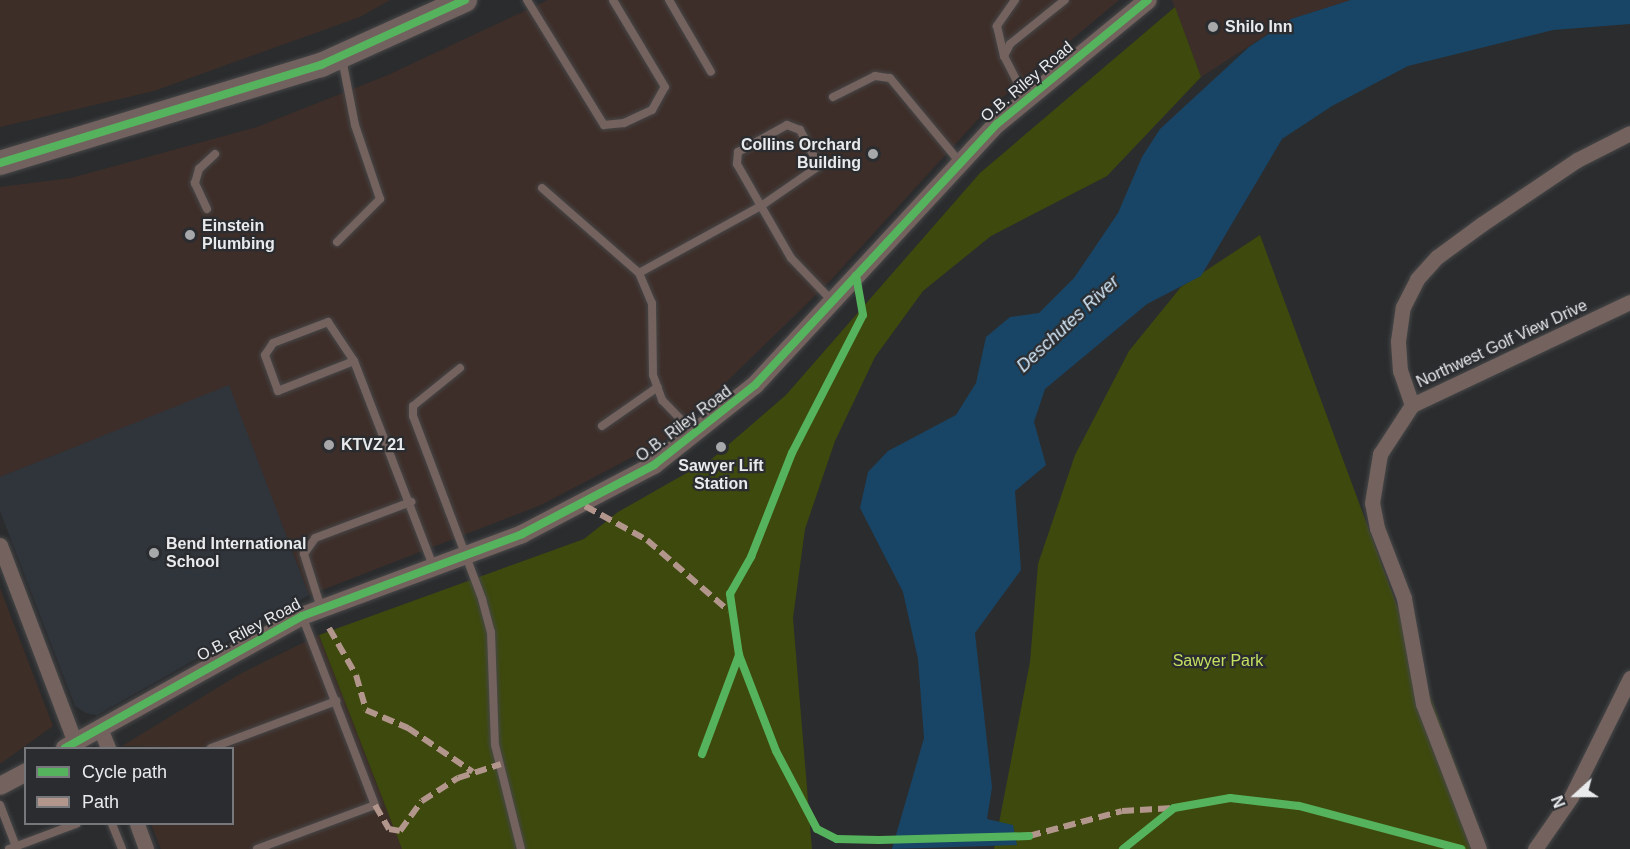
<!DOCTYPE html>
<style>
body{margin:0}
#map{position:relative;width:1630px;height:849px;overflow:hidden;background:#2b2c2e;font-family:Helvetica,sans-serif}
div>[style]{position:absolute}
.commercial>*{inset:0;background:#3e2e29}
.industrial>*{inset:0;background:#3e2e28}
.built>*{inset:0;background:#30353c}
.green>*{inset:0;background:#3d490d}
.water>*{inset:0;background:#184565}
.roads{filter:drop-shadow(0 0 2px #464748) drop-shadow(0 0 2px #464748)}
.service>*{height:8px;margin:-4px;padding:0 4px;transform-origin:4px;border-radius:4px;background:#73625e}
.minor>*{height:15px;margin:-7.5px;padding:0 7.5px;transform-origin:7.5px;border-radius:7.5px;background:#73625e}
.tertiary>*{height:18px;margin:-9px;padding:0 9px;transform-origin:9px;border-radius:9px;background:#73625e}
.primary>*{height:24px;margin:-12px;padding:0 12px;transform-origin:12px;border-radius:12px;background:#72625f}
.quiet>*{height:6px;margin-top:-3px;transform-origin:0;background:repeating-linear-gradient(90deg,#b2968c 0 12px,transparent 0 18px)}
.cycleway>*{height:8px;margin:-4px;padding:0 4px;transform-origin:4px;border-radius:4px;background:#56b35d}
.dots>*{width:16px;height:16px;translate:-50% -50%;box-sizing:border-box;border:3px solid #2a2c2f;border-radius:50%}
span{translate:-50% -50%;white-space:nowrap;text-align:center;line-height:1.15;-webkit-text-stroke:4.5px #2a2c2f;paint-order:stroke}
.poi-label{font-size:16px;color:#e8eaec;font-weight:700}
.left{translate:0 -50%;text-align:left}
.right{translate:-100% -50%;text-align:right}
.street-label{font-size:16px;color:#e8eaec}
.park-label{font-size:16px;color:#c4e15f}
.water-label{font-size:18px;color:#d3e8f9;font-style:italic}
.legend{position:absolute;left:24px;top:747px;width:210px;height:78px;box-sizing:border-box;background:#2a2c2f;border:2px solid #76787b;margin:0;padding:8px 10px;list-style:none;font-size:18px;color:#e8eaec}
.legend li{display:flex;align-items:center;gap:12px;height:30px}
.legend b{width:30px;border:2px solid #76787b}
.north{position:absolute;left:1546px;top:765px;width:60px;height:60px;-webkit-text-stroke:4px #2a2c2f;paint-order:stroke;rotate:249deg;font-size:16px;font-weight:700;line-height:24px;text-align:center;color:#e8eaec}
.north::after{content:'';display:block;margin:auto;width:21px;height:27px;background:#e8eaec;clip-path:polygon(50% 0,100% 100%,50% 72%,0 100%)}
</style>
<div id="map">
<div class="commercial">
<i style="clip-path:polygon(548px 0,1119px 0,983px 114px,831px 280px,669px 438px,541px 505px,309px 595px,229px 386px,0 477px,0 187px,71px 178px,257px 127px,388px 75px)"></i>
<i style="clip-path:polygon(1172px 0,1351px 0,1291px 19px,1201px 77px)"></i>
</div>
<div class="industrial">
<i style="clip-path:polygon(0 0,390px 0,360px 17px,154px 91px,0 127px)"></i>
<i style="clip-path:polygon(0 588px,53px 726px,0 764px)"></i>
<i style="clip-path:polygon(319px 635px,402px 849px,161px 849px,151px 824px,232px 824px,232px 748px,122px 746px,240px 674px)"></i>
</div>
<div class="built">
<i style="clip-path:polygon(229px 385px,309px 595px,97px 715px,86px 713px,75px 706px,0 511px,0 477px)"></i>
</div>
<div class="green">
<i style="clip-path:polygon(1175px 7px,1201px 77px,1107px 176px,991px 236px,923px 291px,875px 357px,835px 441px,805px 529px,793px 618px,812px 849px,402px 849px,319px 635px,584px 539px,618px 512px,713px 458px,786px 395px,980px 173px)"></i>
<i style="clip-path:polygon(1260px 235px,1487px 849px,994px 849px,1030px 662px,1038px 564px,1075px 455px,1129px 351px,1181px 287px)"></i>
</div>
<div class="water">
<i style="clip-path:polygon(1351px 0,1630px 0,1630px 24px,1553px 30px,1408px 66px,1332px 106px,1282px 139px,1201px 276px,1147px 304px,1045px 389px,1034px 422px,1046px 465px,1015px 491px,1021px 570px,975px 633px,992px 787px,987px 819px,1013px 825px,1017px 845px,892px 849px,924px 738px,918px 659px,903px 592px,860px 508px,868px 472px,888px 451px,956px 415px,976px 383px,986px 337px,1010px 317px,1039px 313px,1074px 278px,1118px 213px,1142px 157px,1160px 129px,1249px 47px,1291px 19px)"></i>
</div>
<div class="roads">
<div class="service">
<i style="left:527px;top:0;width:147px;rotate:58.4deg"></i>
<i style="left:604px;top:125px;width:20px;rotate:-6deg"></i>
<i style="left:624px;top:123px;width:31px;rotate:-25deg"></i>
<i style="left:652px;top:110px;width:26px;rotate:-61deg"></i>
<i style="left:665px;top:87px;width:101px;rotate:-120.9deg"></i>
<i style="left:669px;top:0;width:83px;rotate:59.7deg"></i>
<i style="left:1015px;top:0;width:32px;rotate:125deg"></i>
<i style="left:997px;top:26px;width:31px;rotate:77deg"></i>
<i style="left:1004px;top:56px;width:48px;rotate:62.9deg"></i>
<i style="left:1004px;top:56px;width:13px;rotate:-63deg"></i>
<i style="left:1010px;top:44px;width:70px;rotate:-38.7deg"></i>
<i style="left:833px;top:97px;width:47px;rotate:-26.6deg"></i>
<i style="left:875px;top:76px;width:15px;rotate:8deg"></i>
<i style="left:890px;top:78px;width:108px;rotate:50.3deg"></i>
<i style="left:542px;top:188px;width:129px;rotate:41.2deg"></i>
<i style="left:639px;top:273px;width:33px;rotate:67deg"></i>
<i style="left:652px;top:303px;width:72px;rotate:89.2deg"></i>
<i style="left:653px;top:375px;width:27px;rotate:70deg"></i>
<i style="left:662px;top:400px;width:47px;rotate:45.9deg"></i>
<i style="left:207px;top:209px;width:29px;rotate:-115deg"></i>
<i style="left:195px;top:183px;width:15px;rotate:-74deg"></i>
<i style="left:199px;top:169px;width:22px;rotate:-43deg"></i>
<i style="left:337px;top:242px;width:61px;rotate:-45deg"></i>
<i style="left:380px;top:199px;width:78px;rotate:-108.7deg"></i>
<i style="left:355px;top:125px;width:67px;rotate:-101.1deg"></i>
<i style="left:639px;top:273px;width:139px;rotate:-28.8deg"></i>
<i style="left:761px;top:206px;width:70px;rotate:-34.6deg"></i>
<i style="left:819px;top:166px;width:41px;rotate:-117.8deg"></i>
<i style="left:800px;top:130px;width:14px;rotate:-159deg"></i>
<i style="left:787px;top:125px;width:56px;rotate:151.1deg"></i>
<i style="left:738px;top:152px;width:12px;rotate:95deg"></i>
<i style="left:737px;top:164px;width:48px;rotate:60.3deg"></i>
<i style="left:761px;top:206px;width:60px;rotate:60deg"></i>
<i style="left:791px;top:258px;width:61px;rotate:46.3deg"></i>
<i style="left:354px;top:361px;width:82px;rotate:158.5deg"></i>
<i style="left:278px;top:391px;width:38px;rotate:-110deg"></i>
<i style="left:265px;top:355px;width:14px;rotate:-56deg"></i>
<i style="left:273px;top:343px;width:59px;rotate:-20.9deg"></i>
<i style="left:328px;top:322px;width:47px;rotate:56.3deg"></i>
<i style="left:354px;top:361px;width:220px;rotate:68.9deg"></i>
<i style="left:460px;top:368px;width:60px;rotate:141deg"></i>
<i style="left:413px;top:406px;width:10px;rotate:90deg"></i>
<i style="left:413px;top:416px;width:196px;rotate:69.3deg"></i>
<i style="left:482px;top:599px;width:34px;rotate:75deg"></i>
<i style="left:491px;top:632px;width:113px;rotate:88deg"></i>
<i style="left:495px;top:745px;width:107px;rotate:76deg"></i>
<i style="left:602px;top:426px;width:68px;rotate:-34.9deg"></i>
<i style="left:321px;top:608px;width:57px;rotate:-107.5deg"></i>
<i style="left:304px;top:554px;width:19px;rotate:-55deg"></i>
<i style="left:315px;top:538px;width:103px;rotate:-20.6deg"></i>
<i style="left:211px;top:748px;width:134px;rotate:-20.6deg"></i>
<i style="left:0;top:805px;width:47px;rotate:68.9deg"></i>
<i style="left:112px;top:824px;width:27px;rotate:68deg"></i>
<i style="left:9px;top:849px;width:72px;rotate:-20.5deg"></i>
<i style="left:257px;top:849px;width:126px;rotate:-20.4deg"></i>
<i style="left:375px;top:805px;width:203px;rotate:-111.1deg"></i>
</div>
<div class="minor">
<i style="left:1412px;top:405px;width:36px;rotate:-109deg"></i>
<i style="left:1400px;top:371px;width:30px;rotate:-94deg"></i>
<i style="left:1398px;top:341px;width:34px;rotate:-82deg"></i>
<i style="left:1403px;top:307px;width:31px;rotate:-63deg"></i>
<i style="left:1417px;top:279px;width:30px;rotate:-48deg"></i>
<i style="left:1437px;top:257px;width:56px;rotate:-36.3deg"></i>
<i style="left:1482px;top:224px;width:115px;rotate:-34deg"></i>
<i style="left:1577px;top:160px;width:59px;rotate:-27deg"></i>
<i style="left:0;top:545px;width:211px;rotate:69.2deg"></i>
<i style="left:100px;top:728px;width:22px;rotate:68deg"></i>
<i style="left:137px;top:824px;width:27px;rotate:70deg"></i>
<i style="left:1479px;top:849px;width:155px;rotate:-111.1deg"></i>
<i style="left:1423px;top:704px;width:108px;rotate:-100.2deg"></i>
<i style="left:1404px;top:598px;width:75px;rotate:-111.1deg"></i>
<i style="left:1377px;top:528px;width:25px;rotate:-101deg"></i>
<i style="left:1372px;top:503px;width:50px;rotate:-80.7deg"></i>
<i style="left:1380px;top:454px;width:59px;rotate:-56.9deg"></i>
<i style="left:1412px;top:405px;width:241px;rotate:-25.3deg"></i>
<i style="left:1535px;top:849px;width:63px;rotate:-55.3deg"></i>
<i style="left:1571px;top:797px;width:133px;rotate:-63.6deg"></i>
</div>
<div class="tertiary">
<i style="left:65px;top:748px;width:271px;rotate:-29.1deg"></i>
<i style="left:302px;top:616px;width:235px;rotate:-20.4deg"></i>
<i style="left:522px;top:534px;width:149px;rotate:-27.6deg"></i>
<i style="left:654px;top:465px;width:129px;rotate:-38.4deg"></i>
<i style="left:755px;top:385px;width:356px;rotate:-47.2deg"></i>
<i style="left:997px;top:124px;width:195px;rotate:-39.4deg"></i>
<i style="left:0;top:786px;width:30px;rotate:-28deg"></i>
</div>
<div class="primary">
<i style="left:0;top:163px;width:336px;rotate:-17deg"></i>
<i style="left:321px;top:65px;width:158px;rotate:-24.3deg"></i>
</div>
</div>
<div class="quiet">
<i style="left:585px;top:506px;width:71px;rotate:28.7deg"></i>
<i style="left:647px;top:540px;width:108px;rotate:40.9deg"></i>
<i style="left:329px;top:628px;width:54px;rotate:60.1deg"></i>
<i style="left:356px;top:675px;width:36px;rotate:74deg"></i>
<i style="left:366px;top:710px;width:46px;rotate:23.2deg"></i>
<i style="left:408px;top:728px;width:78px;rotate:34.1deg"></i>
<i style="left:375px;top:805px;width:28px;rotate:60deg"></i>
<i style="left:389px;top:829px;width:11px;rotate:10deg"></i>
<i style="left:400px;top:831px;width:37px;rotate:-54deg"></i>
<i style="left:422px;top:801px;width:43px;rotate:-32.6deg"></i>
<i style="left:458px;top:778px;width:45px;rotate:-18deg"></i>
<i style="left:1029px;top:836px;width:96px;rotate:-15deg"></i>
<i style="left:1122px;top:811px;width:51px;rotate:-3.4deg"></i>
</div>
<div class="cycleway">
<i style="left:0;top:163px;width:336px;rotate:-17deg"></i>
<i style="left:321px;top:65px;width:158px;rotate:-24.3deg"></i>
<i style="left:739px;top:655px;width:103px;rotate:68.9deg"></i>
<i style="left:776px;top:751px;width:88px;rotate:62.3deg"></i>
<i style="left:817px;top:829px;width:22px;rotate:27deg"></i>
<i style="left:837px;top:839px;width:42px;rotate:1.4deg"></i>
<i style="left:879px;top:840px;width:150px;rotate:-1.5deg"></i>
<i style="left:65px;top:748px;width:271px;rotate:-29.1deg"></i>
<i style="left:302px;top:616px;width:235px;rotate:-20.4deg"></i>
<i style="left:522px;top:534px;width:149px;rotate:-27.6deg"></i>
<i style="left:654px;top:465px;width:129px;rotate:-38.4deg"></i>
<i style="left:755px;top:385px;width:356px;rotate:-47.2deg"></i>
<i style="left:997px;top:124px;width:195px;rotate:-39.4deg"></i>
<i style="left:702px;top:754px;width:106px;rotate:-69.5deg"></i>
<i style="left:739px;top:655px;width:62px;rotate:-98.4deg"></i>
<i style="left:730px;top:594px;width:43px;rotate:-60.4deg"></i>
<i style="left:751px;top:557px;width:112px;rotate:-68.5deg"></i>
<i style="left:792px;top:453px;width:155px;rotate:-62.8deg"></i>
<i style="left:863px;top:315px;width:40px;rotate:-100deg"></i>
<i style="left:1123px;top:849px;width:65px;rotate:-38.8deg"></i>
<i style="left:1174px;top:808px;width:57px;rotate:-10.1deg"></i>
<i style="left:1230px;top:798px;width:69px;rotate:6.6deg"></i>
<i style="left:1299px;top:806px;width:168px;rotate:14.9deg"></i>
</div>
<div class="dots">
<i style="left:1213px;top:27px;background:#a6a8aa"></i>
<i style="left:873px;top:154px;background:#a6a8aa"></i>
<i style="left:190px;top:235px;background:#a6a8aa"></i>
<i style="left:329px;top:445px;background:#a6a8aa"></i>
<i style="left:721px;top:447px;background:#a6a8aa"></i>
<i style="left:154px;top:553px;background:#a6a8aa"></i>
</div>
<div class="poi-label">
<span class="left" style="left:1225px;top:27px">Shilo Inn</span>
<span class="right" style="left:861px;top:154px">Collins Orchard<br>Building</span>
<span class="left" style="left:202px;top:235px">Einstein<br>Plumbing</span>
<span class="left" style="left:341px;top:445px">KTVZ 21</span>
<span style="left:721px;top:475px">Sawyer Lift<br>Station</span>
<span class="left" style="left:166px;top:553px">Bend International<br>School</span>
</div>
<div class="street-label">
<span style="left:1027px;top:82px;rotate:-40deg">O.B. Riley Road</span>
<span style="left:1502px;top:344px;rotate:-25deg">Northwest Golf View Drive</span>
<span style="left:684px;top:424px;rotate:-37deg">O.B. Riley Road</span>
<span style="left:249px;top:630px;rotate:-28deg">O.B. Riley Road</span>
</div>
<div class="park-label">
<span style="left:1218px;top:661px">Sawyer Park</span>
</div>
<div class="water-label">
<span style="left:1068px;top:324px;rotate:-43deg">Deschutes River</span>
</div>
<ul class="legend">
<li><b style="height:8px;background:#56b35d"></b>Cycle path</li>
<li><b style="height:8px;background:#b2968c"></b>Path</li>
</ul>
<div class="north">N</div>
</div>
